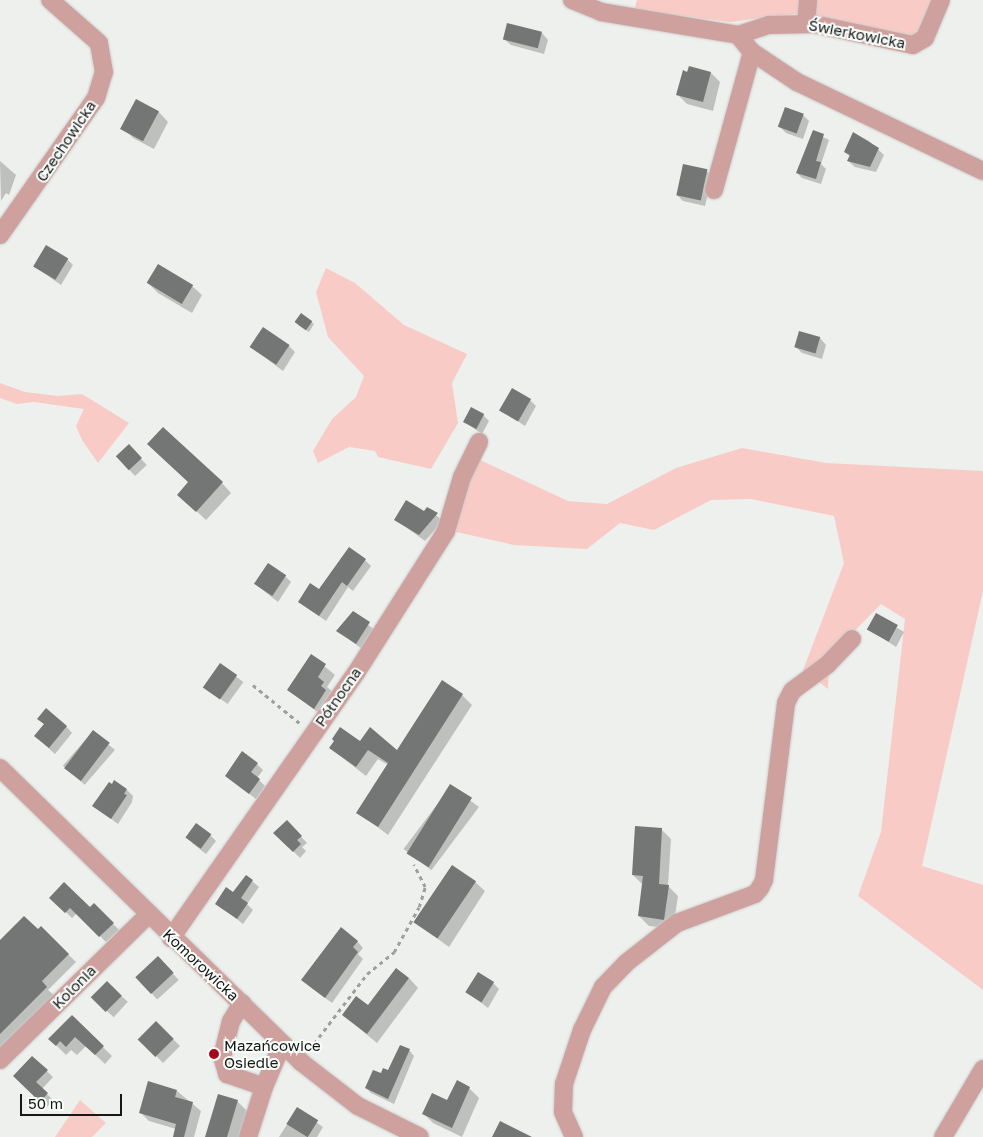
<!DOCTYPE html>
<meta charset="utf-8">
<style>
body{margin:0}
#map{position:relative;width:983px;height:1137px;overflow:hidden;background:#edf0ed;font-family:"Golos Text",sans-serif}
div>[style]{position:absolute}
.green>*{inset:0;background:#f9cbc7}
.shadow>*{inset:0;background:#0003;transform-origin:0 0}
.building>*{inset:0;background:#737674;transform-origin:0 0}
.path>*{height:2.5px;margin-top:-1.25px;transform-origin:0;background:repeating-linear-gradient(90deg,#9d9f9d 0 4px,transparent 0 8px)}
.roads{filter:drop-shadow(0 0 1px #cbcdcb) drop-shadow(0 0 1px #cbcdcb)}
.minor>*{height:18px;margin:-9px;padding:0 9px;transform-origin:9px;border-radius:9px;background:#cfa19e}
.dots>*{width:14px;height:14px;translate:-50% -50%;box-sizing:border-box;border:2px solid #fafefb;border-radius:50%}
span{translate:-50% -50%;white-space:nowrap;text-align:center;line-height:1.15;-webkit-text-stroke:4px #fafefb;paint-order:stroke}
.street-label{font-size:15px;color:#161817}
.poi-label{font-size:15px;color:#161817}
.left{translate:0 -50%;text-align:left}
.scale{position:absolute;left:20px;top:1094px;width:102px;height:22px;box-sizing:border-box;border:2px solid #161817;border-top:0;padding-left:6px;font-size:15px;line-height:18px;white-space:nowrap;color:#161817;-webkit-text-stroke:4px #fafefb;paint-order:stroke}
</style>
<div id="map">
<div class="green">
<i style="clip-path:polygon(637px 0,802px 0,802px 13px,730px 22px,634px 10px)"></i>
<i style="clip-path:polygon(813px 0,933px 0,923px 28px,914px 36px,898px 37px,812px 17px)"></i>
<i style="clip-path:polygon(326px 268px,355px 283px,404px 325px,467px 354px,452px 383px,458px 423px,431px 469px,378px 457px,375px 451px,349px 447px,318px 463px,313px 451px,332px 419px,356px 397px,364px 376px,328px 337px,316px 292px)"></i>
<i style="clip-path:polygon(0 383px,25px 392px,58px 396px,82px 394px,129px 423px,98px 463px,82px 440px,76px 426px,84px 409px,34px 402px,17px 404px,0 398px)"></i>
<i style="clip-path:polygon(742px 448px,826px 463px,983px 471px,983px 591px,922px 866px,983px 885px,983px 990px,858px 896px,881px 832px,905px 619px,881px 604px,829px 657px,828px 689px,803px 670px,844px 563px,834px 516px,751px 499px,711px 500px,654px 530px,620px 523px,587px 549px,514px 545px,452px 531px,467px 481px,480px 460px,568px 501px,607px 504px,676px 468px)"></i>
<i style="clip-path:polygon(80px 1100px,106px 1123px,92px 1137px,55px 1137px)"></i>
</div>
<div class="shadow">
<i style="clip-path:polygon(508px 25px,542px 33px,548px 40px,544px 54px,511px 45px,504px 39px)"></i>
<i style="clip-path:polygon(711px 73px,720px 82px,713px 111px,687px 104px,678px 95px)"></i>
<i style="clip-path:polygon(137px 101px,159px 112px,168px 122px,154px 149px,133px 138px,123px 128px)"></i>
<i style="clip-path:polygon(803px 115px,809px 121px,803px 139px,786px 133px,780px 127px)"></i>
<i style="clip-path:polygon(813px 132px,829px 140px,821px 164px,826px 169px,821px 184px,802px 178px,797px 173px)"></i>
<i style="clip-path:polygon(854px 133px,869px 141px,884px 155px,876px 172px,855px 167px,848px 161px,850px 157px,845px 152px)"></i>
<i style="clip-path:polygon(0 161px,16px 175px,9px 195px,6px 193px,1px 201px)"></i>
<i style="clip-path:polygon(706px 170px,712px 177px,705px 206px,683px 201px,677px 195px)"></i>
<i style="clip-path:polygon(67px 259px,73px 265px,61px 285px,35px 267px)"></i>
<i style="clip-path:polygon(148px 283px,192px 286px,202px 295px,192px 313px,158px 293px)"></i>
<i style="clip-path:polygon(311px 322px,314px 324px,309px 332px,298px 325px)"></i>
<i style="clip-path:polygon(800px 332px,820px 338px,826px 345px,822px 359px,802px 353px,796px 347px)"></i>
<i style="clip-path:polygon(289px 346px,295px 352px,283px 371px,251px 347px)"></i>
<i style="clip-path:polygon(530px 400px,536px 406px,525px 426px,501px 410px)"></i>
<i style="clip-path:polygon(483px 415px,489px 421px,482px 434px,465px 422px)"></i>
<i style="left:129px;top:446px;width:26px;height:16px;rotate:47deg"></i>
<i style="clip-path:polygon(222px 483px,231px 493px,206px 520px,189px 504px)"></i>
<i style="clip-path:polygon(427px 508px,443px 521px,425px 541px,396px 520px,425px 513px)"></i>
<i style="clip-path:polygon(365px 560px,371px 566px,353px 591px,348px 587px,326px 621px,299px 602px)"></i>
<i style="clip-path:polygon(285px 576px,291px 582px,278px 602px,255px 584px)"></i>
<i style="left:353px;top:613px;width:28px;height:23px;rotate:38deg"></i>
<i style="clip-path:polygon(876px 615px,904px 632px,896px 647px,869px 629px)"></i>
<i style="clip-path:polygon(312px 656px,335px 675px,327px 687px,333px 692px,324px 717px,288px 690px)"></i>
<i style="left:220px;top:665px;width:29px;height:27px;rotate:36deg"></i>
<i style="clip-path:polygon(462px 695px,472px 705px,388px 835px,358px 812px,388px 765px,378px 759px,366px 776px,330px 748px,360px 743px,397px 751px)"></i>
<i style="clip-path:polygon(39px 719px,66px 726px,72px 733px,55px 754px,35px 736px,45px 725px)"></i>
<i style="left:93px;top:731px;width:29px;height:46px;rotate:41deg"></i>
<i style="clip-path:polygon(257px 764px,263px 770px,257px 778px,265px 786px,256px 799px,226px 776px)"></i>
<i style="left:451px;top:786px;width:35px;height:79px;rotate:37deg"></i>
<i style="clip-path:polygon(127px 790px,133px 796px,132px 802px,118px 824px,94px 806px)"></i>
<i style="clip-path:polygon(287px 822px,307px 843px,302px 847px,306px 851px,300px 858px,275px 833px)"></i>
<i style="clip-path:polygon(661px 829px,671px 839px,668px 886px,678px 896px,673px 929px,649px 926px,639px 916px,643px 885px,633px 875px)"></i>
<i style="clip-path:polygon(210px 835px,216px 841px,206px 854px,192px 843px)"></i>
<i style="clip-path:polygon(252px 881px,259px 887px,247px 904px,253px 910px,243px 924px,217px 903px)"></i>
<i style="clip-path:polygon(475px 882px,485px 891px,449px 947px,416px 923px)"></i>
<i style="clip-path:polygon(51px 898px,90px 908px,94px 904px,119px 930px,106px 942px,77px 913px,72px 918px)"></i>
<i style="clip-path:polygon(41px 928px,76px 962px,48px 990px,54px 995px,0 1049px,0 942px)"></i>
<i style="clip-path:polygon(357px 941px,363px 948px,358px 954px,363px 959px,332px 1003px,309px 986px)"></i>
<i style="left:158px;top:957px;width:31px;height:29px;rotate:48deg"></i>
<i style="clip-path:polygon(409px 978px,418px 988px,377px 1043px,343px 1015px,368px 1006px)"></i>
<i style="left:107px;top:983px;width:28px;height:21px;rotate:42deg"></i>
<i style="clip-path:polygon(493px 983px,499px 989px,488px 1008px,467px 992px)"></i>
<i style="clip-path:polygon(72px 1017px,112px 1056px,105px 1064px,86px 1046px,77px 1055px,71px 1050px,66px 1055px,50px 1039px)"></i>
<i style="left:156px;top:1022px;width:34px;height:24px;rotate:45deg"></i>
<i style="clip-path:polygon(409px 1050px,414px 1056px,394px 1104px,371px 1093px,366px 1088px,388px 1072px)"></i>
<i style="clip-path:polygon(32px 1057px,53px 1077px,42px 1089px,53px 1100px,47px 1107px,15px 1076px)"></i>
<i style="clip-path:polygon(469px 1088px,479px 1098px,462px 1137px,433px 1123px,423px 1113px)"></i>
<i style="clip-path:polygon(177px 1091px,201px 1111px,194px 1137px,174px 1137px,176px 1129px,149px 1121px,141px 1113px)"></i>
<i style="clip-path:polygon(237px 1101px,247px 1111px,239px 1137px,206px 1137px)"></i>
<i style="clip-path:polygon(297px 1109px,323px 1127px,317px 1137px,279px 1137px)"></i>
</div>
<div class="building">
<i style="left:507px;top:23px;width:36px;height:17px;rotate:14deg"></i>
<i style="clip-path:polygon(689px 66px,711px 72px,703px 102px,676px 95px,683px 70px,687px 72px)"></i>
<i style="left:136px;top:99px;width:26px;height:34px;rotate:28deg"></i>
<i style="left:785px;top:107px;width:20px;height:21px;rotate:20deg"></i>
<i style="clip-path:polygon(813px 130px,824px 134px,816px 161px,821px 162px,816px 179px,796px 173px)"></i>
<i style="clip-path:polygon(853px 132px,879px 148px,870px 167px,847px 161px,850px 155px,844px 152px)"></i>
<i style="left:683px;top:164px;width:25px;height:32px;rotate:12deg"></i>
<i style="left:46px;top:245px;width:26px;height:25px;rotate:31deg"></i>
<i style="left:158px;top:264px;width:41px;height:22px;rotate:31deg"></i>
<i style="left:301px;top:313px;width:14px;height:11px;rotate:36deg"></i>
<i style="left:263px;top:327px;width:32px;height:24px;rotate:34deg"></i>
<i style="left:799px;top:331px;width:22px;height:17px;rotate:16deg"></i>
<i style="left:512px;top:388px;width:22px;height:26px;rotate:30deg"></i>
<i style="left:471px;top:407px;width:15px;height:17px;rotate:28deg"></i>
<i style="clip-path:polygon(163px 427px,223px 482px,196px 512px,177px 495px,188px 482px,147px 444px)"></i>
<i style="left:129px;top:444px;width:19px;height:18px;rotate:47deg"></i>
<i style="clip-path:polygon(406px 500px,424px 511px,427px 507px,438px 513px,419px 535px,394px 520px)"></i>
<i style="clip-path:polygon(349px 547px,366px 559px,347px 586px,342px 582px,319px 616px,298px 602px,310px 583px,319px 589px)"></i>
<i style="left:268px;top:563px;width:22px;height:25px;rotate:34deg"></i>
<i style="clip-path:polygon(353px 611px,370px 622px,356px 644px,336px 631px)"></i>
<i style="left:876px;top:613px;width:25px;height:19px;rotate:29deg"></i>
<i style="clip-path:polygon(311px 654px,326px 664px,318px 677px,324px 682px,321px 686px,326px 690px,314px 709px,287px 690px)"></i>
<i style="left:220px;top:663px;width:21px;height:30px;rotate:35deg"></i>
<i style="clip-path:polygon(442px 680px,463px 694px,378px 827px,356px 813px,388px 763px,368px 750px,356px 767px,329px 748px,334px 741px,332px 739px,340px 727px,360px 741px,370px 727px,397px 750px)"></i>
<i style="clip-path:polygon(46px 708px,67px 726px,49px 748px,34px 736px,44px 724px,37px 719px)"></i>
<i style="left:93px;top:730px;width:21px;height:48px;rotate:37deg"></i>
<i style="clip-path:polygon(242px 751px,258px 763px,251px 772px,260px 779px,249px 794px,225px 776px)"></i>
<i style="clip-path:polygon(114px 780px,127px 789px,124px 794px,127px 795px,111px 819px,92px 806px,109px 782px,112px 784px)"></i>
<i style="left:450px;top:784px;width:26px;height:82px;rotate:32deg"></i>
<i style="clip-path:polygon(287px 820px,302px 836px,297px 840px,301px 844px,293px 852px,273px 833px)"></i>
<i style="left:196px;top:823px;width:19px;height:18px;rotate:36deg"></i>
<i style="clip-path:polygon(635px 826px,662px 828px,659px 884px,669px 885px,664px 920px,638px 916px,643px 876px,632px 875px)"></i>
<i style="left:452px;top:865px;width:29px;height:69px;rotate:34deg"></i>
<i style="clip-path:polygon(246px 875px,253px 880px,241px 898px,248px 903px,237px 919px,215px 904px,226px 887px,233px 892px)"></i>
<i style="clip-path:polygon(64px 882px,90px 907px,94px 903px,114px 923px,99px 937px,70px 908px,65px 913px,49px 898px)"></i>
<i style="clip-path:polygon(24px 916px,38px 929px,41px 926px,69px 954px,42px 981px,47px 987px,0 1034px,0 940px)"></i>
<i style="clip-path:polygon(341px 927px,358px 941px,353px 947px,358px 952px,325px 998px,301px 980px)"></i>
<i style="left:158px;top:956px;width:23px;height:31px;rotate:47deg"></i>
<i style="clip-path:polygon(396px 968px,409px 978px,367px 1034px,342px 1015px,356px 996px,368px 1005px)"></i>
<i style="left:478px;top:972px;width:19px;height:24px;rotate:32deg"></i>
<i style="left:107px;top:981px;width:21px;height:23px;rotate:45deg"></i>
<i style="clip-path:polygon(72px 1015px,104px 1046px,95px 1055px,75px 1037px,66px 1047px,60px 1041px,56px 1046px,48px 1039px)"></i>
<i style="left:156px;top:1021px;width:25px;height:26px;rotate:45deg"></i>
<i style="clip-path:polygon(400px 1045px,410px 1049px,388px 1099px,365px 1088px,373px 1070px,381px 1073px,383px 1068px,388px 1070px)"></i>
<i style="clip-path:polygon(32px 1056px,48px 1070px,36px 1082px,48px 1093px,40px 1102px,13px 1076px)"></i>
<i style="clip-path:polygon(457px 1080px,470px 1087px,452px 1128px,422px 1114px,432px 1093px,447px 1100px)"></i>
<i style="clip-path:polygon(148px 1081px,177px 1090px,175px 1097px,193px 1102px,184px 1137px,173px 1137px,176px 1124px,139px 1113px)"></i>
<i style="clip-path:polygon(218px 1094px,238px 1100px,227px 1137px,205px 1137px)"></i>
<i style="left:297px;top:1107px;width:25px;height:20px;rotate:32deg"></i>
<i style="clip-path:polygon(500px 1121px,532px 1137px,492px 1137px)"></i>
</div>
<div class="path">
<i style="left:253px;top:685px;width:63px;rotate:39.2deg"></i>
<i style="left:309px;top:1050px;width:96px;rotate:-52.7deg"></i>
<i style="left:367px;top:974px;width:35px;rotate:-39deg"></i>
<i style="left:394px;top:952px;width:51px;rotate:-60.9deg"></i>
<i style="left:419px;top:907px;width:21px;rotate:-73deg"></i>
<i style="left:425px;top:887px;width:25px;rotate:-117deg"></i>
</div>
<div class="roads">
<div class="minor">
<i style="left:572px;top:0;width:31px;rotate:22deg"></i>
<i style="left:601px;top:12px;width:139px;rotate:9.5deg"></i>
<i style="left:738px;top:35px;width:33px;rotate:-18deg"></i>
<i style="left:769px;top:25px;width:45px;rotate:-1.3deg"></i>
<i style="left:814px;top:24px;width:101px;rotate:12deg"></i>
<i style="left:913px;top:45px;width:14px;rotate:-30deg"></i>
<i style="left:925px;top:38px;width:41px;rotate:-67.2deg"></i>
<i style="left:806px;top:24px;width:24px;rotate:-85deg"></i>
<i style="left:738px;top:35px;width:22px;rotate:51deg"></i>
<i style="left:752px;top:52px;width:54px;rotate:33.7deg"></i>
<i style="left:797px;top:82px;width:206px;rotate:25.6deg"></i>
<i style="left:714px;top:190px;width:143px;rotate:-74.6deg"></i>
<i style="left:0;top:235px;width:167px;rotate:-55deg"></i>
<i style="left:96px;top:98px;width:27px;rotate:-73deg"></i>
<i style="left:104px;top:72px;width:29px;rotate:-100deg"></i>
<i style="left:99px;top:43px;width:65px;rotate:-138.7deg"></i>
<i style="left:0;top:768px;width:421px;rotate:44.3deg"></i>
<i style="left:301px;top:1062px;width:72px;rotate:37.7deg"></i>
<i style="left:358px;top:1106px;width:69px;rotate:26.6deg"></i>
<i style="left:171px;top:938px;width:323px;rotate:-55.1deg"></i>
<i style="left:356px;top:673px;width:168px;rotate:-57.6deg"></i>
<i style="left:446px;top:531px;width:56px;rotate:-73.5deg"></i>
<i style="left:462px;top:477px;width:39px;rotate:-64deg"></i>
<i style="left:242px;top:1003px;width:21px;rotate:121deg"></i>
<i style="left:231px;top:1021px;width:36px;rotate:104deg"></i>
<i style="left:222px;top:1056px;width:19px;rotate:74deg"></i>
<i style="left:227px;top:1074px;width:39px;rotate:19deg"></i>
<i style="left:0;top:1060px;width:207px;rotate:-44.4deg"></i>
<i style="left:248px;top:1137px;width:52px;rotate:-72.3deg"></i>
<i style="left:264px;top:1087px;width:34px;rotate:-67deg"></i>
<i style="left:277px;top:1056px;width:13px;rotate:-51deg"></i>
<i style="left:574px;top:1137px;width:27px;rotate:-114deg"></i>
<i style="left:563px;top:1112px;width:28px;rotate:-88deg"></i>
<i style="left:564px;top:1084px;width:57px;rotate:-71.6deg"></i>
<i style="left:582px;top:1030px;width:48px;rotate:-64deg"></i>
<i style="left:603px;top:987px;width:33px;rotate:-46deg"></i>
<i style="left:626px;top:963px;width:65px;rotate:-38.1deg"></i>
<i style="left:677px;top:923px;width:83px;rotate:-20.4deg"></i>
<i style="left:755px;top:894px;width:8px;rotate:-50deg"></i>
<i style="left:760px;top:888px;width:9px;rotate:-63deg"></i>
<i style="left:764px;top:880px;width:178px;rotate:-82.9deg"></i>
<i style="left:786px;top:703px;width:13px;rotate:-63deg"></i>
<i style="left:792px;top:691px;width:44px;rotate:-36.6deg"></i>
<i style="left:827px;top:665px;width:36px;rotate:-46deg"></i>
<i style="left:943px;top:1137px;width:79px;rotate:-59.5deg"></i>
</div>
</div>
<div class="dots">
<i style="left:214px;top:1054px;background:#a3061d"></i>
</div>
<div class="street-label">
<span style="left:857px;top:34px;rotate:11deg">Świerkowicka</span>
<span style="left:66px;top:141px;rotate:-56deg">Czechowicka</span>
<span style="left:338px;top:697px;rotate:-55deg">Północna</span>
<span style="left:201px;top:965px;rotate:43deg">Komorowicka</span>
<span style="left:74px;top:987px;rotate:-45deg">Kolonia</span>
</div>
<div class="poi-label">
<span class="left" style="left:224px;top:1054px">Mazańcowice<br>Osiedle</span>
</div>
<div class="scale">50 m</div>
</div>
